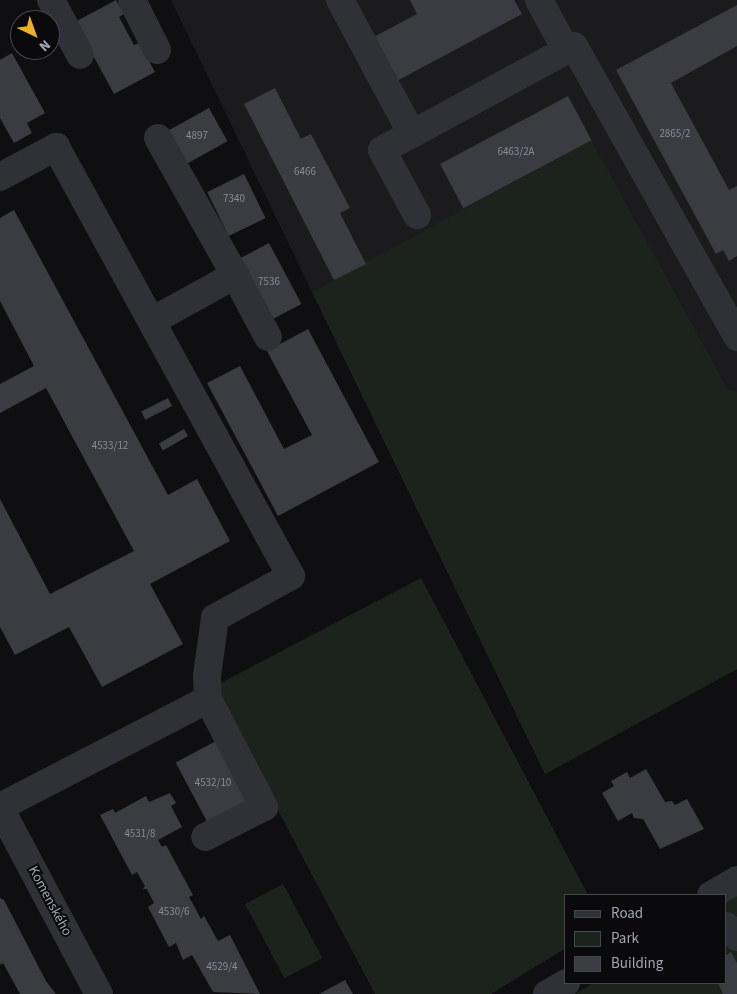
<!DOCTYPE html>
<meta charset="utf-8">
<style>
body{margin:0}
#map{position:relative;width:737px;height:994px;overflow:hidden;background:#0f0f11;font-family:"Source Sans 3",sans-serif}
div>[style]{position:absolute}
.built>*{inset:0;background:#1b1b1e}
.green>*{inset:0;background:#1c231d;transform-origin:0 0}
.building>*{inset:0;background:#3b3c41;transform-origin:0 0}
.minor>*{height:28px;margin:-14px;padding:0 14px;transform-origin:14px;border-radius:14px;background:#303136}
span{translate:-50% -50%;white-space:nowrap;text-align:center;line-height:1.15;-webkit-text-stroke:4px #0a0a0c;paint-order:stroke}
.number-label{font-size:11px;color:#888b95}
.number-label span{-webkit-text-stroke-width:0}
.street-label{font-size:14px;color:#a1a5b1}
.legend{position:absolute;left:564px;top:894px;width:162px;height:90px;box-sizing:border-box;background:#0a0a0c;border:1px solid #46484e;margin:0;padding:6px 9px;list-style:none;font-size:15px;color:#a1a5b1}
.legend li{display:flex;align-items:center;gap:10px;height:25px}
.legend b{width:25px;border:1px solid #46484e}
.north{position:absolute;left:10px;top:10px;width:50px;height:50px;box-sizing:border-box;background:#0a0a0c;border:1px solid #46484e;border-radius:50%;rotate:138deg;font-size:14px;font-weight:700;line-height:20px;text-align:center;color:#a1a5b1}
.north::after{content:'';display:block;margin:auto;width:18px;height:22px;background:#eeb02a;clip-path:polygon(50% 0,100% 100%,50% 72%,0 100%)}
</style>
<div id="map">
<div class="built">
<i style="clip-path:polygon(171px 0,737px 0,737px 669px,545px 774px)"></i>
</div>
<div class="green">
<i style="clip-path:polygon(591px 140px,728px 390px,737px 392px,737px 669px,545px 774px,312px 292px)"></i>
<i style="clip-path:polygon(421px 578px,588px 895px,566px 895px,566px 948px,491px 994px,375px 994px,213px 687px)"></i>
<i style="left:283px;top:884px;width:84px;height:43px;rotate:62deg"></i>
<i style="clip-path:polygon(737px 892px,737px 994px,575px 994px,593px 983px,726px 983px,726px 899px)"></i>
</div>
<div class="building">
<i style="clip-path:polygon(116px 0,124px 14px,119px 17px,134px 45px,139px 43px,155px 72px,114px 94px,75px 22px)"></i>
<i style="clip-path:polygon(410px 0,514px 0,522px 14px,393px 83px,370px 39px,417px 14px)"></i>
<i style="clip-path:polygon(737px 5px,737px 46px,671px 83px,729px 190px,737px 186px,737px 256px,729px 261px,723px 250px,716px 254px,616px 70px)"></i>
<i style="clip-path:polygon(12px 53px,45px 113px,27px 123px,32px 133px,14px 143px,0 118px,0 60px)"></i>
<i style="clip-path:polygon(275px 88px,301px 139px,311px 134px,350px 208px,340px 213px,366px 264px,334px 280px,244px 104px)"></i>
<i style="left:568px;top:96px;width:50px;height:145px;rotate:62deg"></i>
<i style="left:209px;top:108px;width:38px;height:47px;rotate:61deg"></i>
<i style="left:244px;top:174px;width:49px;height:41px;rotate:64deg"></i>
<i style="clip-path:polygon(14px 210px,168px 495px,197px 479px,230px 541px,150px 584px,183px 644px,102px 687px,69px 627px,15px 655px,0 627px,0 499px,50px 594px,134px 551px,46px 388px,0 413px,0 384px,34px 366px,0 301px,0 218px)"></i>
<i style="left:269px;top:243px;width:69px;height:37px;rotate:62deg"></i>
<i style="clip-path:polygon(308px 329px,379px 462px,278px 516px,207px 383px,240px 366px,284px 449px,312px 435px,267px 351px)"></i>
<i style="left:168px;top:398px;width:9px;height:30px;rotate:63deg"></i>
<i style="left:184px;top:429px;width:8px;height:29px;rotate:60deg"></i>
<i style="left:218px;top:740px;width:70px;height:48px;rotate:62deg"></i>
<i style="clip-path:polygon(646px 769px,665px 802px,672px 801px,675px 805px,687px 799px,704px 829px,660px 849px,643px 819px,634px 818px,632px 813px,618px 821px,602px 793px,614px 786px,611px 781px,627px 772px,630px 778px)"></i>
<i style="clip-path:polygon(170px 793px,176px 803px,171px 806px,182px 827px,158px 840px,162px 847px,166px 845px,193px 895px,189px 897px,201px 919px,204px 916px,218px 941px,230px 935px,260px 994px,213px 992px,192px 955px,183px 960px,176px 943px,169px 947px,148px 907px,154px 903px,147px 889px,143px 889px,145px 886px,137px 872px,132px 875px,100px 815px,113px 809px,115px 813px,146px 796px,149px 802px)"></i>
<i style="clip-path:polygon(0 898px,4px 900px,46px 981px,56px 994px,20px 994px,3px 963px,0 965px)"></i>
<i style="clip-path:polygon(731px 952px,737px 963px,737px 994px,723px 994px,718px 983px,726px 983px,726px 955px)"></i>
<i style="clip-path:polygon(345px 980px,353px 994px,319px 994px)"></i>
</div>
<div class="minor">
<i style="left:51px;top:0;width:62px;rotate:62.2deg"></i>
<i style="left:132px;top:0;width:56px;rotate:63.4deg"></i>
<i style="left:340px;top:0;width:152px;rotate:61.8deg"></i>
<i style="left:412px;top:134px;width:34px;rotate:152deg"></i>
<i style="left:382px;top:150px;width:74px;rotate:61.7deg"></i>
<i style="left:539px;top:0;width:57px;rotate:61.6deg"></i>
<i style="left:412px;top:134px;width:184px;rotate:-28.5deg"></i>
<i style="left:574px;top:46px;width:334px;rotate:60.7deg"></i>
<i style="left:158px;top:138px;width:157px;rotate:60.7deg"></i>
<i style="left:0;top:177px;width:64px;rotate:-28.2deg"></i>
<i style="left:56px;top:147px;width:489px;rotate:61.3deg"></i>
<i style="left:291px;top:576px;width:87px;rotate:151.1deg"></i>
<i style="left:215px;top:618px;width:59px;rotate:97.9deg"></i>
<i style="left:207px;top:676px;width:23px;rotate:88deg"></i>
<i style="left:152px;top:321px;width:95px;rotate:-29deg"></i>
<i style="left:235px;top:275px;width:70px;rotate:62deg"></i>
<i style="left:0;top:807px;width:234px;rotate:-27.4deg"></i>
<i style="left:208px;top:699px;width:122px;rotate:62.6deg"></i>
<i style="left:264px;top:807px;width:66px;rotate:153deg"></i>
<i style="left:0;top:808px;width:211px;rotate:62deg"></i>
<i style="left:711px;top:895px;width:30px;rotate:-30deg"></i>
<i style="left:726px;top:926px;width:16px;rotate:45deg"></i>
<i style="left:547px;top:994px;width:22px;rotate:-30deg"></i>
</div>
<div class="number-label">
<span style="left:675px;top:134px">2865/2</span>
<span style="left:197px;top:136px">4897</span>
<span style="left:516px;top:152px">6463/2A</span>
<span style="left:305px;top:172px">6466</span>
<span style="left:234px;top:199px">7340</span>
<span style="left:269px;top:282px">7536</span>
<span style="left:110px;top:446px">4533/12</span>
<span style="left:213px;top:783px">4532/10</span>
<span style="left:140px;top:834px">4531/8</span>
<span style="left:174px;top:912px">4530/6</span>
<span style="left:222px;top:967px">4529/4</span>
</div>
<div class="street-label">
<span style="left:50px;top:901px;rotate:62deg">Komenského</span>
</div>
<ul class="legend">
<li><b style="height:6px;background:#303136"></b>Road</li>
<li><b style="height:14px;background:#1c231d"></b>Park</li>
<li><b style="height:14px;background:#3b3c41"></b>Building</li>
</ul>
<div class="north">N</div>
</div>
